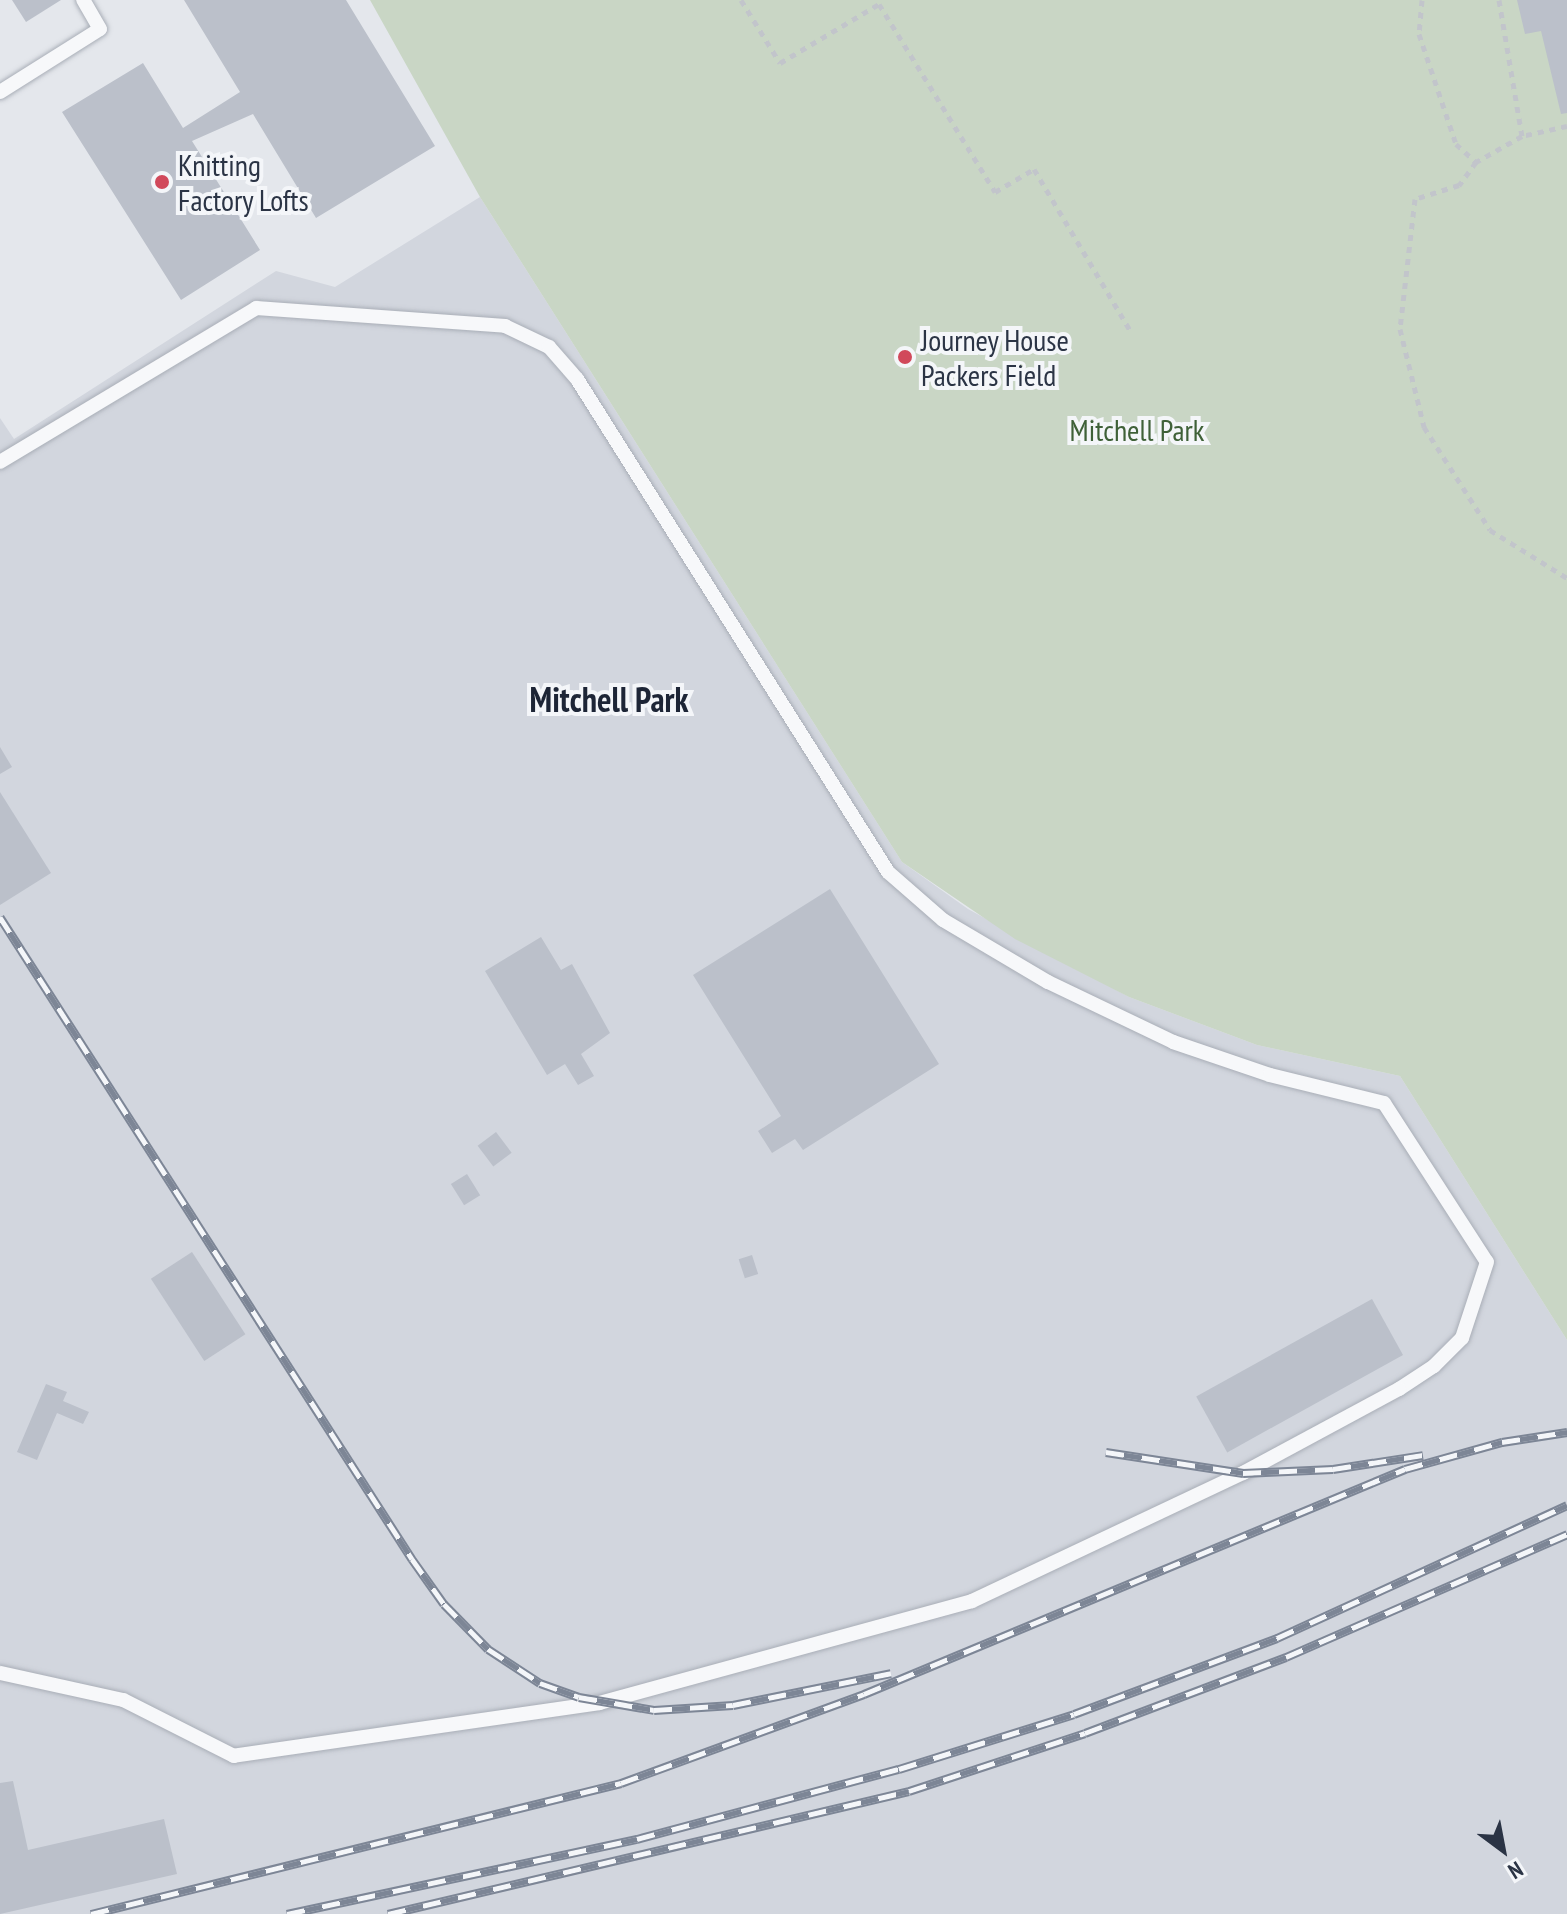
<!DOCTYPE html>
<style>
body{margin:0}
#map{position:relative;width:1567px;height:1914px;overflow:hidden;background:#e4e7ec;font-family:"PT Sans Narrow",sans-serif}
div>[style]{position:absolute}
.built>*{inset:0;background:#d2d6de}
.green>*{inset:0;background:#c9d6c5}
.building>*{inset:0;background:#bbc0ca;transform-origin:0 0}
.path>*{height:5px;margin-top:-2.5px;transform-origin:0;background:repeating-linear-gradient(90deg,#c2c5cb 0 6px,transparent 0 12px)}
.roads{filter:drop-shadow(0 0 2px #a9aeb7) drop-shadow(0 0 2px #a9aeb7)}
.service>*{height:14px;margin:-7px;padding:0 7px;transform-origin:7px;border-radius:7px;background:#f7f8fa}
.rail>*{height:9px;margin-top:-4.5px;transform-origin:0;background:repeating-linear-gradient(90deg,#f4f6f9 0 18px,#7d8696 0 36px);box-sizing:border-box;border-block:2px solid #7d8696}
.dots>*{width:22px;height:22px;translate:-50% -50%;box-sizing:border-box;border:4px solid #f4f6f9;border-radius:50%}
span{translate:-50% -50%;white-space:nowrap;text-align:center;line-height:1.15;-webkit-text-stroke:8px #f4f6f9;paint-order:stroke}
.poi-label{font-size:30px;color:#2b3445}
.left{translate:0 -50%;text-align:left}
.park-label{font-size:30px;color:#3f6138}
.quarter-label{font-size:34px;color:#1d2536;font-weight:700}
.north{position:absolute;left:1463px;top:1810px;width:80px;height:80px;-webkit-text-stroke:6px #f4f6f9;paint-order:stroke;rotate:148deg;font-size:22px;font-weight:700;line-height:32px;text-align:center;color:#2b3445}
.north::after{content:'';display:block;margin:auto;width:28px;height:36px;background:#2b3445;clip-path:polygon(50% 0,100% 100%,50% 72%,0 100%)}
</style>
<div id="map">
<div class="built">
<i style="clip-path:polygon(480px 197px,902px 862px,968px 909px,1129px 997px,1257px 1045px,1400px 1076px,1567px 1340px,1567px 1914px,0 1914px,0 418px,14px 439px,276px 271px,335px 287px)"></i>
</div>
<div class="green">
<i style="clip-path:polygon(370px 0,1567px 0,1567px 1340px,1400px 1076px,1257px 1045px,1129px 997px,1015px 939px,902px 862px,480px 197px)"></i>
</div>
<div class="building">
<i style="clip-path:polygon(12px 0,61px 0,26px 22px)"></i>
<i style="clip-path:polygon(184px 0,346px 0,435px 146px,316px 218px,253px 114px,192px 141px,260px 250px,181px 300px,62px 112px,143px 63px,183px 128px,240px 92px)"></i>
<i style="clip-path:polygon(1517px 0,1567px 0,1567px 113px,1561px 114px,1541px 31px,1525px 34px)"></i>
<i style="clip-path:polygon(0 747px,12px 767px,0 774px)"></i>
<i style="clip-path:polygon(0 792px,51px 873px,0 905px)"></i>
<i style="clip-path:polygon(830px 889px,939px 1064px,803px 1150px,795px 1139px,772px 1153px,758px 1131px,781px 1116px,693px 975px)"></i>
<i style="clip-path:polygon(541px 937px,561px 970px,572px 964px,610px 1033px,581px 1054px,594px 1076px,578px 1085px,565px 1064px,547px 1075px,485px 971px)"></i>
<i style="left:496px;top:1132px;width:26px;height:23px;rotate:53deg"></i>
<i style="left:467px;top:1174px;width:25px;height:19px;rotate:58deg"></i>
<i style="left:192px;top:1252px;width:98px;height:49px;rotate:57deg"></i>
<i style="left:752px;top:1255px;width:20px;height:14px;rotate:72deg"></i>
<i style="left:1372px;top:1299px;width:64px;height:201px;rotate:61deg"></i>
<i style="clip-path:polygon(46px 1384px,67px 1392px,63px 1401px,89px 1412px,83px 1424px,57px 1413px,37px 1460px,17px 1452px)"></i>
<i style="clip-path:polygon(13px 1781px,28px 1850px,164px 1819px,177px 1874px,0 1914px,0 1783px)"></i>
</div>
<div class="path">
<i style="left:741px;top:0;width:74px;rotate:58.2deg"></i>
<i style="left:780px;top:63px;width:115px;rotate:-30.8deg"></i>
<i style="left:879px;top:4px;width:221px;rotate:58.3deg"></i>
<i style="left:995px;top:192px;width:45px;rotate:-30.5deg"></i>
<i style="left:1034px;top:169px;width:190px;rotate:59.2deg"></i>
<i style="left:1422px;top:0;width:34px;rotate:95deg"></i>
<i style="left:1419px;top:34px;width:116px;rotate:71.4deg"></i>
<i style="left:1456px;top:144px;width:27px;rotate:42deg"></i>
<i style="left:1499px;top:0;width:138px;rotate:80.4deg"></i>
<i style="left:1567px;top:126px;width:46px;rotate:167.5deg"></i>
<i style="left:1522px;top:136px;width:53px;rotate:150.5deg"></i>
<i style="left:1476px;top:162px;width:29px;rotate:126deg"></i>
<i style="left:1459px;top:185px;width:46px;rotate:162.3deg"></i>
<i style="left:1415px;top:199px;width:131px;rotate:96.6deg"></i>
<i style="left:1400px;top:329px;width:101px;rotate:76.2deg"></i>
<i style="left:1424px;top:427px;width:122px;rotate:57.3deg"></i>
<i style="left:1490px;top:530px;width:91px;rotate:31.9deg"></i>
</div>
<div class="roads">
<div class="service">
<i style="left:0;top:92px;width:118px;rotate:-32.2deg"></i>
<i style="left:100px;top:29px;width:34px;rotate:-120deg"></i>
<i style="left:0;top:462px;width:299px;rotate:-31deg"></i>
<i style="left:256px;top:308px;width:250px;rotate:4.1deg"></i>
<i style="left:505px;top:326px;width:49px;rotate:25.5deg"></i>
<i style="left:549px;top:347px;width:43px;rotate:48.8deg"></i>
<i style="left:577px;top:379px;width:583px;rotate:57.75deg"></i>
<i style="left:888px;top:872px;width:73px;rotate:41.1deg"></i>
<i style="left:943px;top:920px;width:122px;rotate:30.6deg"></i>
<i style="left:1048px;top:982px;width:139px;rotate:25.6deg"></i>
<i style="left:1173px;top:1042px;width:102px;rotate:18.8deg"></i>
<i style="left:1270px;top:1075px;width:117px;rotate:13.8deg"></i>
<i style="left:1384px;top:1103px;width:189px;rotate:57.1deg"></i>
<i style="left:1487px;top:1262px;width:80px;rotate:108.2deg"></i>
<i style="left:1462px;top:1338px;width:40px;rotate:135deg"></i>
<i style="left:1434px;top:1366px;width:42px;rotate:146.7deg"></i>
<i style="left:1399px;top:1389px;width:177px;rotate:151.7deg"></i>
<i style="left:1243px;top:1473px;width:300px;rotate:154.7deg"></i>
<i style="left:972px;top:1601px;width:386px;rotate:164.7deg"></i>
<i style="left:600px;top:1703px;width:370px;rotate:171.8deg"></i>
<i style="left:234px;top:1756px;width:124px;rotate:-153.2deg"></i>
<i style="left:123px;top:1700px;width:126px;rotate:-167.6deg"></i>
</div>
</div>
<div class="rail">
<i style="left:0;top:917px;width:763px;rotate:57.31deg"></i>
<i style="left:412px;top:1559px;width:55px;rotate:54.6deg"></i>
<i style="left:444px;top:1604px;width:63px;rotate:45.6deg"></i>
<i style="left:488px;top:1649px;width:62px;rotate:33.2deg"></i>
<i style="left:540px;top:1683px;width:41px;rotate:19.7deg"></i>
<i style="left:579px;top:1697px;width:76px;rotate:9.8deg"></i>
<i style="left:654px;top:1710px;width:79px;rotate:-3.6deg"></i>
<i style="left:733px;top:1705px;width:161px;rotate:-11.4deg"></i>
<i style="left:1106px;top:1452px;width:139px;rotate:8.7deg"></i>
<i style="left:1243px;top:1473px;width:90px;rotate:-2.5deg"></i>
<i style="left:1333px;top:1469px;width:91px;rotate:-8.8deg"></i>
<i style="left:91px;top:1914px;width:546px;rotate:-13.88deg"></i>
<i style="left:621px;top:1783px;width:259px;rotate:-20.1deg"></i>
<i style="left:864px;top:1694px;width:586px;rotate:-22.58deg"></i>
<i style="left:1405px;top:1469px;width:101px;rotate:-15.6deg"></i>
<i style="left:1502px;top:1442px;width:66px;rotate:-8.7deg"></i>
<i style="left:287px;top:1914px;width:358px;rotate:-12.1deg"></i>
<i style="left:637px;top:1839px;width:271px;rotate:-15deg"></i>
<i style="left:899px;top:1769px;width:183px;rotate:-17.4deg"></i>
<i style="left:1074px;top:1714px;width:217px;rotate:-20.5deg"></i>
<i style="left:1277px;top:1638px;width:319px;rotate:-24.6deg"></i>
<i style="left:388px;top:1914px;width:535px;rotate:-13.28deg"></i>
<i style="left:909px;top:1791px;width:185px;rotate:-18.2deg"></i>
<i style="left:1085px;top:1733px;width:215px;rotate:-20.7deg"></i>
<i style="left:1286px;top:1657px;width:307px;rotate:-23.6deg"></i>
</div>
<div class="dots">
<i style="left:162px;top:182px;background:#d1495b"></i>
<i style="left:905px;top:357px;background:#d1495b"></i>
</div>
<div class="poi-label">
<span class="left" style="left:178px;top:182px">Knitting<br>Factory Lofts</span>
<span class="left" style="left:921px;top:357px">Journey House<br>Packers Field</span>
</div>
<div class="park-label">
<span style="left:1137px;top:430px">Mitchell Park</span>
</div>
<div class="quarter-label">
<span style="left:609px;top:700px">Mitchell Park</span>
</div>
<div class="north">N</div>
</div>
